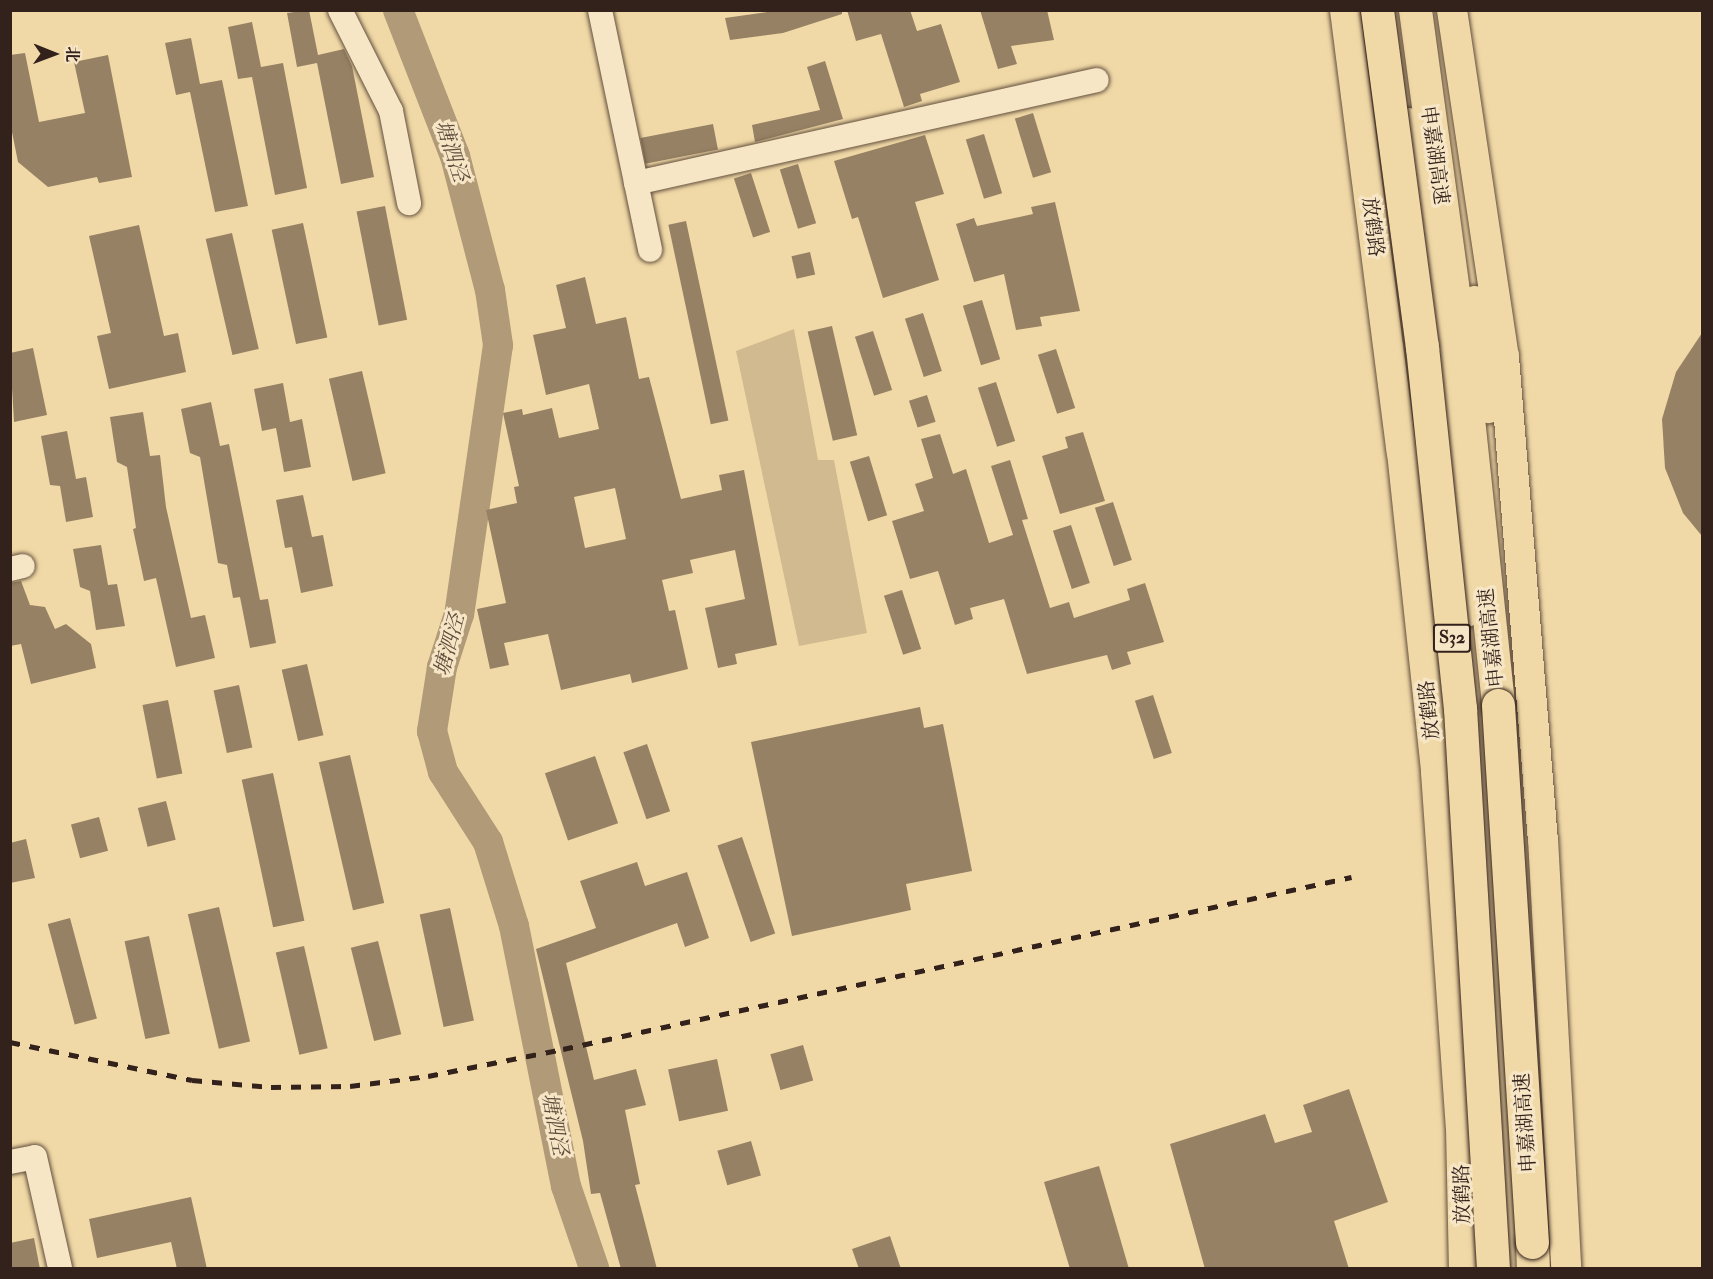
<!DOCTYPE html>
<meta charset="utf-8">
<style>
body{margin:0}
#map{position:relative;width:1713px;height:1279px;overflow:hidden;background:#f1d9a7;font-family:"IM FELL Double Pica","Noto Serif SC",serif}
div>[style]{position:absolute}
.green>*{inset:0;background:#d1ba8f}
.river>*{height:30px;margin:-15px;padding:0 15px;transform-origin:15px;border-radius:15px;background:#b09a77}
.building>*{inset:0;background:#968164;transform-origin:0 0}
.roads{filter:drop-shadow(0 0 2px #624f3e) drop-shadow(0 0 2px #624f3e)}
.minor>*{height:24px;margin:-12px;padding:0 12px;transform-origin:12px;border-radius:12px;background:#f6e6c6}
.major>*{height:30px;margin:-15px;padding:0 15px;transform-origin:15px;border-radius:15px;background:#f1d9a7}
.highway>*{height:33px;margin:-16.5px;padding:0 16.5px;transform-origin:16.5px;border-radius:16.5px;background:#f1d9a7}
.rail>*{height:4.5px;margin-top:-2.25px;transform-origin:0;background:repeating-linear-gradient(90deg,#33211b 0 10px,transparent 0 20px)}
.bridges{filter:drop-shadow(0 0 2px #33211b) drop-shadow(0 0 2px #33211b)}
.highway-bridge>*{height:33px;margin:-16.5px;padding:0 16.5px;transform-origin:16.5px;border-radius:16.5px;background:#f1d9a7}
span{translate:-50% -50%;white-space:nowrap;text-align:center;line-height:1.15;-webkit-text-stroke:6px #f6e6c6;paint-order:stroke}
.shield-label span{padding:2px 4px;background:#f6e6c6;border:2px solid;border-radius:4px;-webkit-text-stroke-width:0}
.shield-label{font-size:18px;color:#33211b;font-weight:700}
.street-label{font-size:20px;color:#33211b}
.water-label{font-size:21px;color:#5f4b3b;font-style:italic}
.frame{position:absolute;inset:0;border:12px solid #33211b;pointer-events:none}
.north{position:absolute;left:24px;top:24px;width:60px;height:60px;-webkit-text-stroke:4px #f6e6c6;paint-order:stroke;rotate:91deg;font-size:16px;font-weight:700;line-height:24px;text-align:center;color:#33211b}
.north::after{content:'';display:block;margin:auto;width:21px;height:27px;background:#33211b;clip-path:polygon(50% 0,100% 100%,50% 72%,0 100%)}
</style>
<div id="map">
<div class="green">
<i style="clip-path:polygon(794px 329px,818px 460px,834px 460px,867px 633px,799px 646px,736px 351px)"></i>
</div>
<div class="river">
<i style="left:398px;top:10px;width:157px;rotate:68.7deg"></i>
<i style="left:455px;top:156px;width:138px;rotate:75.4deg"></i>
<i style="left:490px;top:290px;width:56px;rotate:81.7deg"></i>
<i style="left:498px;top:345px;width:272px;rotate:98.2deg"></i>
<i style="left:459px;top:614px;width:56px;rotate:107.8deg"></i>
<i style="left:442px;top:667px;width:65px;rotate:98.9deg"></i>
<i style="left:432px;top:731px;width:42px;rotate:75deg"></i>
<i style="left:443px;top:772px;width:83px;rotate:57.3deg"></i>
<i style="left:488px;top:842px;width:88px;rotate:72.8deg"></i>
<i style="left:514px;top:926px;width:265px;rotate:78.7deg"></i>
<i style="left:566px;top:1186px;width:87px;rotate:71.1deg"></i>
</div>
<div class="building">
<i style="clip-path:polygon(309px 10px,318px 55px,344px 49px,352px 66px,374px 177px,341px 184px,317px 63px,297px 67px,287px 13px)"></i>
<i style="clip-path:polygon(782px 10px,842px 10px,842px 14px,783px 33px,730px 40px,725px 18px)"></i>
<i style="clip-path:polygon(847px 10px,910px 10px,917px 31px,941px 24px,960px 82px,920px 94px,922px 101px,904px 107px,881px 34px,856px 41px)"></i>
<i style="clip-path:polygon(980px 10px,1047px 10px,1054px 40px,1011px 46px,1017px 64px,998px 69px)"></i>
<i style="clip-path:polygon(252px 22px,261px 67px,283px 63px,307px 188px,275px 195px,252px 77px,238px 79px,228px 27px)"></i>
<i style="clip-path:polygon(191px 38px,200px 84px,222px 80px,248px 206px,215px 212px,190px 92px,176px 95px,165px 43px)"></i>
<i style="clip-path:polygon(25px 53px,39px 122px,85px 113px,74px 62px,108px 55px,132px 177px,99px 183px,97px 177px,48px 187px,18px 162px,10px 122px,10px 55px)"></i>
<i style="clip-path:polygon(825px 61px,843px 119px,755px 142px,752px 125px,820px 110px,807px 67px)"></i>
<i style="left:1033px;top:113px;width:62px;height:19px;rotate:73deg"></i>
<i style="left:713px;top:124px;width:26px;height:74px;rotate:79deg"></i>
<i style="left:984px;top:134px;width:62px;height:19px;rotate:73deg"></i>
<i style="clip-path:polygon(925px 135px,944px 194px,915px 202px,939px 280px,883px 298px,858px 217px,852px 219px,834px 161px)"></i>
<i style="left:798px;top:164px;width:62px;height:19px;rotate:73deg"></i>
<i style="left:751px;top:173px;width:62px;height:18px;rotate:72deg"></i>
<i style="clip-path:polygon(1055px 202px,1080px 311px,1040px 317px,1042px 326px,1016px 330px,1004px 274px,974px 282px,956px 224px,974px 218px,977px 226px,1033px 214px,1031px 207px)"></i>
<i style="left:385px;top:206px;width:116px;height:29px;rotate:79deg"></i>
<i style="left:686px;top:221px;width:204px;height:18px;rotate:78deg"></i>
<i style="left:303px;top:223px;width:117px;height:32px;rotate:78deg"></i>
<i style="clip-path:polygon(139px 225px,164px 336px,178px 333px,186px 372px,109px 389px,97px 336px,111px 333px,89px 236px)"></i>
<i style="left:232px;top:233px;width:119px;height:27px;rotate:77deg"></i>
<i style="left:810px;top:252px;width:23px;height:19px;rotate:77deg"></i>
<i style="clip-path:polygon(evenodd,585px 277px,596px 324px,626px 317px,639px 379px,649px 377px,681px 499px,722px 490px,719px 475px,744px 470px,777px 645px,735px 654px,737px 664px,718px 668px,705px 608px,745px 599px,735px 550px,690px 560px,693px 573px,662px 580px,669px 611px,675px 610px,688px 669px,632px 683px,630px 674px,561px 690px,548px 634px,504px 643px,509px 665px,490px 669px,477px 609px,506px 603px,486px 510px,517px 503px,514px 487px,519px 486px,503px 413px,522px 409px,523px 415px,552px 408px,559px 438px,599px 429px,589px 384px,546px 395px,533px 335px,566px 328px,556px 285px,585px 277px,615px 488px,626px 539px,585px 548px,574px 497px,615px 488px)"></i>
<i style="left:982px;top:300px;width:62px;height:20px;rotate:73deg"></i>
<i style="left:923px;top:313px;width:61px;height:19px;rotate:72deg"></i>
<i style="left:832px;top:326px;width:112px;height:25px;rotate:77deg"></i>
<i style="left:873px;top:331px;width:62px;height:19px;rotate:72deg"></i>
<i style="clip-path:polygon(1702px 333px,1702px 536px,1683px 513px,1665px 468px,1662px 419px,1676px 372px)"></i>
<i style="clip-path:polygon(33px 348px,47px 415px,14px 422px,10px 353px)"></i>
<i style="left:1056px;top:349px;width:62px;height:19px;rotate:72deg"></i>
<i style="left:362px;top:371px;width:105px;height:34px;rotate:77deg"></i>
<i style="left:996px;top:382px;width:62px;height:19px;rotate:72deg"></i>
<i style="clip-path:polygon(283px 383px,290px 422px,302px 419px,311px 467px,284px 472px,276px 428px,262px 431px,254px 389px)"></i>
<i style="left:927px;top:395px;width:28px;height:19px;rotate:72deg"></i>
<i style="clip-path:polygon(211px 402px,220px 446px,229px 444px,260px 600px,268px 599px,276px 643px,250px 648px,240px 597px,233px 598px,227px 565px,218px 563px,200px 457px,190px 453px,181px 409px)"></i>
<i style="clip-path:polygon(143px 412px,150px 456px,160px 455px,166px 507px,191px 618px,205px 615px,215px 658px,176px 667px,156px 578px,144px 581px,133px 529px,136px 528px,127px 467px,117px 462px,110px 417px)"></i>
<i style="clip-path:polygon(67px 431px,76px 479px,86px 477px,93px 517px,66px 522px,60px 486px,50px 485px,41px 436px)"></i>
<i style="clip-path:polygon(1083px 432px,1105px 501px,1060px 514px,1042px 456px,1068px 448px,1065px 437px)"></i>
<i style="clip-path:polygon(940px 434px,953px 474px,966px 469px,989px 543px,1013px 535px,991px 466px,1010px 460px,1028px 519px,1022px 520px,1050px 608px,1069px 602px,1074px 618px,1130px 600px,1127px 589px,1145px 583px,1164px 642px,1127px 652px,1131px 664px,1112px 670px,1107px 655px,1027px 674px,1004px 599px,970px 608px,973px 619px,955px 625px,938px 571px,910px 579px,892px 521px,924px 511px,915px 484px,933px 478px,921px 439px)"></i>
<i style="left:869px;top:456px;width:62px;height:20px;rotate:73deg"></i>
<i style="clip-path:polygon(303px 495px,312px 537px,323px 535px,333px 586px,301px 593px,292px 547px,285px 548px,276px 500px)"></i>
<i style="left:1113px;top:502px;width:61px;height:19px;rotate:72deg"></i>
<i style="left:1071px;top:525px;width:61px;height:19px;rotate:72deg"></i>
<i style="clip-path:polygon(101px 545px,108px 585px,117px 584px,125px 626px,96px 630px,90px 591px,80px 587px,73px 549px)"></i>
<i style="clip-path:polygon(21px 581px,30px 605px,45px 607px,55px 629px,66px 624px,91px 644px,96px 668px,31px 684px,21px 644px,10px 646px,10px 583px)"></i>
<i style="left:902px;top:590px;width:62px;height:19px;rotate:72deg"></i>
<i style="left:307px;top:664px;width:73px;height:26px;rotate:77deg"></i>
<i style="left:239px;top:685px;width:64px;height:26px;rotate:78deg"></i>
<i style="left:1153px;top:695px;width:61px;height:19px;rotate:72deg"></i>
<i style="left:168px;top:700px;width:75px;height:26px;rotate:79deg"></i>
<i style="clip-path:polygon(920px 707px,924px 728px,943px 724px,972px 871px,906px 884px,911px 910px,792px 936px,751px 742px)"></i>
<i style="left:647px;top:744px;width:71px;height:25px;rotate:71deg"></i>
<i style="left:350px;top:755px;width:152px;height:32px;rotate:77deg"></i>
<i style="left:595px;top:756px;width:71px;height:53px;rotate:71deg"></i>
<i style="left:273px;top:773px;width:151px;height:32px;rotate:78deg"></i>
<i style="left:166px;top:801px;width:40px;height:29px;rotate:76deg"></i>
<i style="left:99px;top:817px;width:35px;height:29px;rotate:75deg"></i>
<i style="left:742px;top:837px;width:102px;height:26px;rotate:71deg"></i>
<i style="clip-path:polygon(26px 839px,35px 878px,10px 883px,10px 843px)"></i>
<i style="clip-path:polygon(637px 862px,645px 886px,687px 872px,709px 938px,685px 947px,677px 923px,566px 963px,594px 1080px,636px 1069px,646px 1105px,625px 1110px,640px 1184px,635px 1185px,657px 1269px,621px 1269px,600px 1193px,591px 1194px,583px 1141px,536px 949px,596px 928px,580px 881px)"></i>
<i style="left:219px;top:907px;width:138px;height:32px;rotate:77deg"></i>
<i style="left:450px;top:908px;width:115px;height:31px;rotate:78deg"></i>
<i style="left:70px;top:918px;width:104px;height:23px;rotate:75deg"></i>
<i style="left:149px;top:936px;width:100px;height:25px;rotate:78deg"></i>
<i style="left:378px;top:941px;width:96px;height:28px;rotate:76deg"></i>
<i style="left:304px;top:946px;width:105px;height:29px;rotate:77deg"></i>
<i style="left:803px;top:1045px;width:37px;height:34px;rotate:74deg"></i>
<i style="left:717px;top:1059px;width:53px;height:50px;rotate:78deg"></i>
<i style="clip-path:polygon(1349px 1089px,1388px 1202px,1334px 1221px,1349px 1269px,1205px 1269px,1170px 1144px,1265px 1114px,1275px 1143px,1312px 1132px,1303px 1105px)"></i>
<i style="left:751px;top:1141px;width:36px;height:35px;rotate:74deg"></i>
<i style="clip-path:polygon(1099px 1166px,1129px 1269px,1070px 1269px,1044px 1182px)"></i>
<i style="clip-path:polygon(191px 1197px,207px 1269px,177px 1269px,171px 1242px,97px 1258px,89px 1219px)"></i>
<i style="clip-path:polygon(890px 1236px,901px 1269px,859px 1269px,852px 1249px)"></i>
<i style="clip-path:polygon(34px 1238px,40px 1269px,10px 1269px,10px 1243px)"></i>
</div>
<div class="roads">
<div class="minor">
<i style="left:340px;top:10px;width:113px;rotate:63.2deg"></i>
<i style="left:391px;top:111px;width:94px;rotate:78.9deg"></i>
<i style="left:600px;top:10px;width:245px;rotate:78.2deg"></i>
<i style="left:636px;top:183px;width:472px;rotate:-12.6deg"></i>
<i style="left:10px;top:569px;width:13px;rotate:-13deg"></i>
<i style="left:10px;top:1162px;width:25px;rotate:-11deg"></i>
<i style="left:35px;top:1157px;width:114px;rotate:77.3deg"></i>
</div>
<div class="major">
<i style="left:1345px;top:10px;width:446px;rotate:82.7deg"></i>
<i style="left:1402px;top:452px;width:322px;rotate:83.9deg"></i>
<i style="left:1436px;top:772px;width:356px;rotate:86deg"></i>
<i style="left:1461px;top:1127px;width:141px;rotate:88.8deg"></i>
<i style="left:1452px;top:10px;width:351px;rotate:81.5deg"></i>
<i style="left:1504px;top:357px;width:484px;rotate:85.4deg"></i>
<i style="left:1543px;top:839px;width:430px;rotate:86.9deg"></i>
<i style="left:1409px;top:123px;width:295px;rotate:82deg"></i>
<i style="left:1450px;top:415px;width:198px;rotate:85.6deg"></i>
<i style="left:1475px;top:301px;width:108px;rotate:83.1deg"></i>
</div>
<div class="highway">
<i style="left:1415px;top:10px;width:335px;rotate:82.3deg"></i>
<i style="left:1460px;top:342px;width:365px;rotate:84deg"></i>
<i style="left:1532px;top:1242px;width:26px;rotate:88deg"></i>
</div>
</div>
<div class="rail">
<i style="left:10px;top:1042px;width:186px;rotate:11.8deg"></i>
<i style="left:192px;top:1080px;width:79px;rotate:5.1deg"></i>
<i style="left:271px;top:1087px;width:79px;rotate:-0.7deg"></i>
<i style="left:350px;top:1086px;width:79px;rotate:-7.3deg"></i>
<i style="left:428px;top:1076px;width:138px;rotate:-11.3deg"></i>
<i style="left:563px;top:1049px;width:807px;rotate:-12.31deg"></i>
</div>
<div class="bridges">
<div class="highway-bridge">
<i style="left:1377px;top:10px;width:340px;rotate:82.4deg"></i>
<i style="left:1422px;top:347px;width:363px;rotate:84deg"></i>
<i style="left:1460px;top:708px;width:561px;rotate:86.63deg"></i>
<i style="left:1498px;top:705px;width:538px;rotate:86.38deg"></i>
</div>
</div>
<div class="shield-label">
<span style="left:1452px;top:638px">S32</span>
</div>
<div class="street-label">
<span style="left:1435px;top:155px;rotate:82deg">申嘉湖高速</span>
<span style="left:1373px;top:227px;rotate:83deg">放鹤路</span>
<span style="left:1491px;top:638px;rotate:-96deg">申嘉湖高速</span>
<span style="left:1429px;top:710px;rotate:-96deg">放鹤路</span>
<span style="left:1525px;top:1123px;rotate:-94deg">申嘉湖高速</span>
<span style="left:1462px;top:1194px;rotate:-91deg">放鹤路</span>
</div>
<div class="water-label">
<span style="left:451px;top:151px;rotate:72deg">塘泗泾</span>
<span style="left:450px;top:645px;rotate:-75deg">塘泗泾</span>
<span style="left:554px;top:1124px;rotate:79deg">塘泗泾</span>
</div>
<div class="frame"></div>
<div class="north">北</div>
</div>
